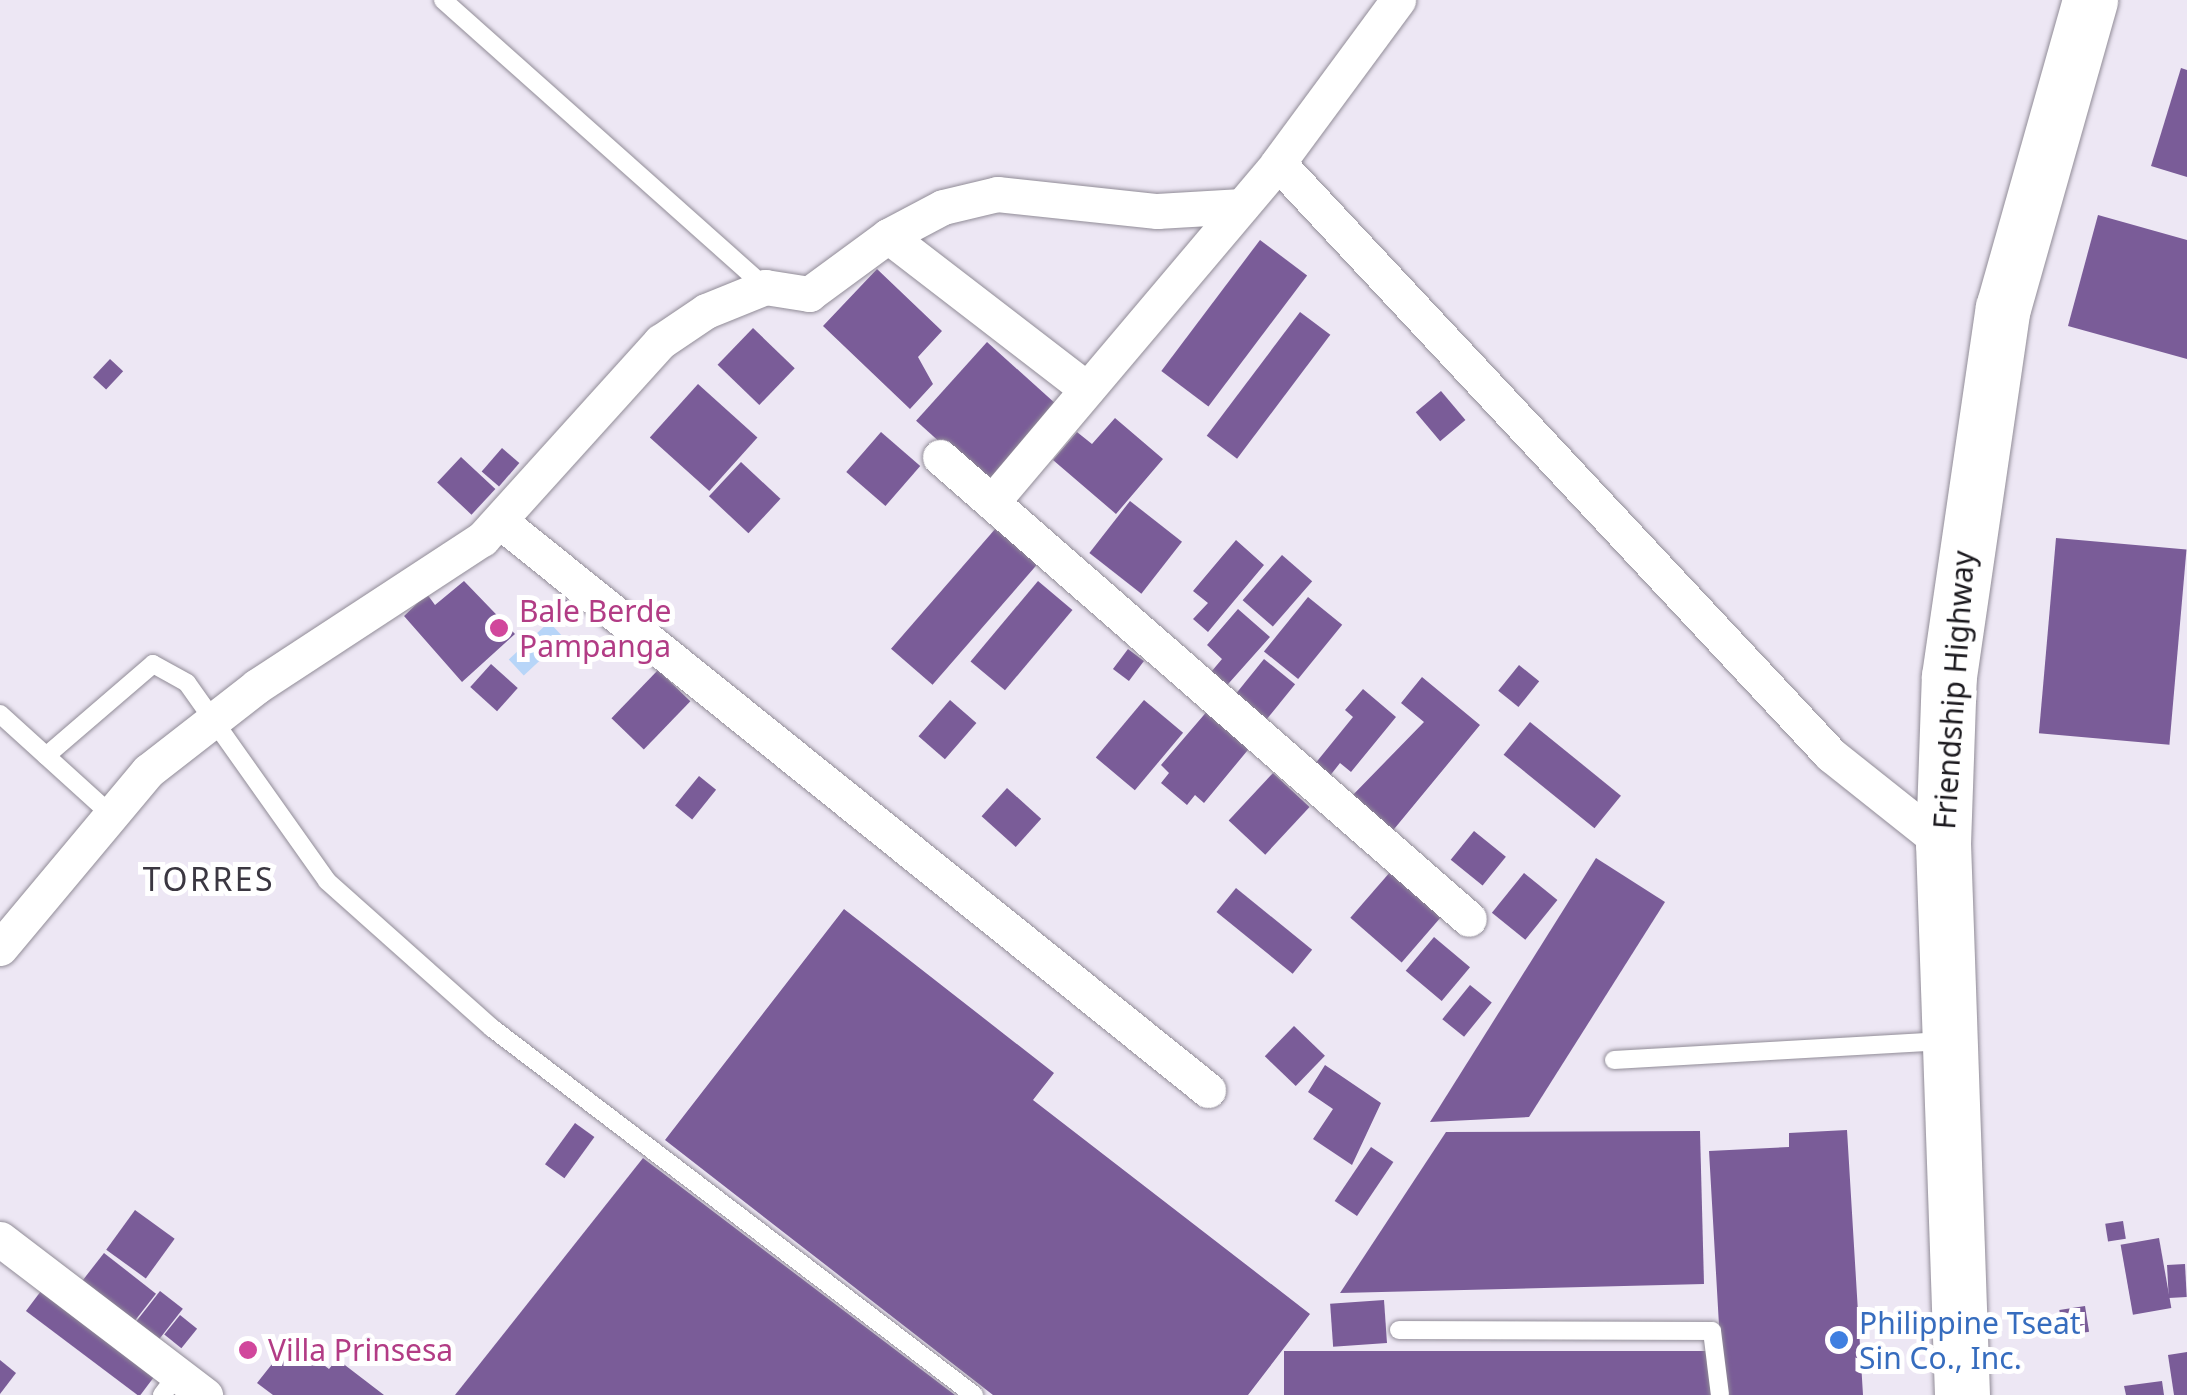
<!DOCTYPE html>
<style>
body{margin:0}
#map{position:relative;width:2187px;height:1395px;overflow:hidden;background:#ede7f4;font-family:"Noto Sans",sans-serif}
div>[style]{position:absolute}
.water>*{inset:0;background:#b7d5f8;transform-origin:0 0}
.building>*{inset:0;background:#7a5c98;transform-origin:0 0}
.roads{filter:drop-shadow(0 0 2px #918c97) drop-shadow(0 0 2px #918c97)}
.service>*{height:18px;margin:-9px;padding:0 9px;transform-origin:9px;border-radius:9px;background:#fff}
.minor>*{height:35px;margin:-17.5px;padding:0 17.5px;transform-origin:17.5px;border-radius:17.5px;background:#fff}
.primary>*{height:55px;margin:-27.5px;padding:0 27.5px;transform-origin:27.5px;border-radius:27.5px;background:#fff}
.dots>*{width:28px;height:28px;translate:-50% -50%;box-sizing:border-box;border:5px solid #fff;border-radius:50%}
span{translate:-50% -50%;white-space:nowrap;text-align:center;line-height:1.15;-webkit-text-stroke:10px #fff;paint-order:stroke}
.hotel-label{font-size:30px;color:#b23c85}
.left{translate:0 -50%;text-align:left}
.street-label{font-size:30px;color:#1c1a1f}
.shop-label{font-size:30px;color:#366cbe}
.neighbourhood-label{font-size:32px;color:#3b3741;letter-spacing:2.5px}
</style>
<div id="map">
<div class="water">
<i style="left:549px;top:622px;width:22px;height:55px;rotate:47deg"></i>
</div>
<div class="building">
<i style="clip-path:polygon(2181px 68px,2187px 70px,2187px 177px,2151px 166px)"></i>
<i style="clip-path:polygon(2098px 215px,2187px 240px,2187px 359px,2068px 326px)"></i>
<i style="left:1260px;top:240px;width:59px;height:164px;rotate:37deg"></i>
<i style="clip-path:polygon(877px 269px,942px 331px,918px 357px,933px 384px,910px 409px,823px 326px)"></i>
<i style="left:1300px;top:312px;width:38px;height:155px;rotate:37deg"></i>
<i style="left:753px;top:328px;width:58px;height:51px;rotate:44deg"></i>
<i style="left:987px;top:342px;width:98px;height:106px;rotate:42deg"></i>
<i style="left:110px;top:359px;width:18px;height:25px;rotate:43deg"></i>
<i style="left:698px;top:384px;width:80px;height:72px;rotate:42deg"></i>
<i style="left:1441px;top:391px;width:38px;height:33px;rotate:50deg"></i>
<i style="clip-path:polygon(1115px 418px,1163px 459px,1116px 514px,1053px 460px,1077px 432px,1092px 444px)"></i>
<i style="left:881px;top:432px;width:52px;height:53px;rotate:41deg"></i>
<i style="left:502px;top:448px;width:23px;height:31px;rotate:41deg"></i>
<i style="left:461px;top:457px;width:47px;height:35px;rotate:43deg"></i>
<i style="left:741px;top:462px;width:54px;height:47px;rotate:43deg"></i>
<i style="left:1130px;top:501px;width:66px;height:66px;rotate:38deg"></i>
<i style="left:996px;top:528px;width:55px;height:160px;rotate:41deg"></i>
<i style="left:2056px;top:538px;width:131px;height:196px;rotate:5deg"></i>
<i style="clip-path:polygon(1236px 540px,1264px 565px,1208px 632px,1193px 619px,1208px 603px,1193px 591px)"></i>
<i style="left:1282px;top:555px;width:40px;height:60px;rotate:41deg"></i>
<i style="clip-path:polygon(464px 581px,515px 634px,462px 682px,404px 616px,427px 594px,435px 605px)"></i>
<i style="left:1038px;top:581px;width:45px;height:105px;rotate:40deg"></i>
<i style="left:563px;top:597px;width:18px;height:16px;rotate:43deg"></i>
<i style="left:1308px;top:597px;width:44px;height:70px;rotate:39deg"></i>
<i style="clip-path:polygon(1238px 609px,1270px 637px,1221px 692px,1206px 678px,1222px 659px,1207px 645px)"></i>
<i style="left:1128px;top:649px;width:20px;height:25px;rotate:37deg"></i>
<i style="left:1264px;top:659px;width:40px;height:53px;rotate:39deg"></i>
<i style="left:491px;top:664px;width:36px;height:31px;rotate:42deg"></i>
<i style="left:1519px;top:665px;width:26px;height:33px;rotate:39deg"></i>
<i style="left:658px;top:670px;width:45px;height:67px;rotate:44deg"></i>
<i style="clip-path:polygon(1422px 677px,1480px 725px,1390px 834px,1348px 800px,1424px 722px,1401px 703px)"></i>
<i style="clip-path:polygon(1363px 689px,1396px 717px,1351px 772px,1340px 763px,1329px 777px,1314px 765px,1353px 717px,1345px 710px)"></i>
<i style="left:950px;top:700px;width:35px;height:48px;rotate:41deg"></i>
<i style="left:1144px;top:700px;width:51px;height:75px;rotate:40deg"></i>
<i style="clip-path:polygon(1209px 709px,1252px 745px,1204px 803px,1195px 795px,1187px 805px,1161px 783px,1169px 773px,1161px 765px)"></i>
<i style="left:1530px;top:722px;width:117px;height:42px;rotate:39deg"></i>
<i style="left:1273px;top:773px;width:50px;height:65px;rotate:43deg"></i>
<i style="left:699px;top:776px;width:22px;height:38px;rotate:39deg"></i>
<i style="left:1007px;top:788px;width:46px;height:38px;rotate:42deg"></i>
<i style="left:1474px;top:831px;width:41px;height:37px;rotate:39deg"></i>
<i style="clip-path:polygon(1596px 858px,1665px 902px,1529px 1117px,1430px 1122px)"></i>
<i style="left:1391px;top:871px;width:68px;height:62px;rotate:41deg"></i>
<i style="left:1524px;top:873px;width:43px;height:51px;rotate:39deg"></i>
<i style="left:1236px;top:888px;width:98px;height:31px;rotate:39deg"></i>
<i style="clip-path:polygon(844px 909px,1054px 1073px,1033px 1100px,1310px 1314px,1248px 1395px,993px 1395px,665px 1140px)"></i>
<i style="left:1434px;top:937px;width:47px;height:44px;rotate:40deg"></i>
<i style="left:1470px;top:985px;width:28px;height:44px;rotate:39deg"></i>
<i style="left:1294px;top:1026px;width:43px;height:42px;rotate:44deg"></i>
<i style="clip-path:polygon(1325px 1065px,1381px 1103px,1352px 1165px,1313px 1139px,1333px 1109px,1308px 1092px)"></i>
<i style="left:575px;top:1123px;width:24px;height:51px;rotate:36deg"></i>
<i style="clip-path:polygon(1847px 1130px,1863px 1395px,1723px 1395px,1709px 1151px,1789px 1147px,1789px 1133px)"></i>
<i style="clip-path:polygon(1700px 1131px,1704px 1284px,1340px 1293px,1446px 1132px)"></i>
<i style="left:1371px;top:1147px;width:27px;height:65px;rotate:34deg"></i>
<i style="clip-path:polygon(643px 1158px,955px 1395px,455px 1395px)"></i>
<i style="left:135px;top:1210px;width:49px;height:49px;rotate:36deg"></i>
<i style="left:2123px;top:1221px;width:18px;height:18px;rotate:81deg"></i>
<i style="left:2159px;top:1238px;width:71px;height:39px;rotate:80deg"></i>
<i style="left:104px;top:1253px;width:66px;height:37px;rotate:38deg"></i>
<i style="left:2185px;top:1264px;width:33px;height:18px;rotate:87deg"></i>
<i style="left:47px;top:1283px;width:142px;height:35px;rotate:37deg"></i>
<i style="left:160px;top:1291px;width:29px;height:41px;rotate:38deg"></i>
<i style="left:1384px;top:1300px;width:43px;height:54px;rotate:86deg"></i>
<i style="left:2085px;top:1306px;width:26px;height:26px;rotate:81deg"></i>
<i style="left:180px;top:1315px;width:22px;height:25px;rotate:39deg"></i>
<i style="clip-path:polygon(291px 1340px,329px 1369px,337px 1359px,384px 1395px,273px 1395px,257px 1383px)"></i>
<i style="left:1714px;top:1351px;width:44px;height:430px;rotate:90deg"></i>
<i style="clip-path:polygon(2187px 1352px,2187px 1395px,2174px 1395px,2168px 1355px)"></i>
<i style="clip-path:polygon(0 1360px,16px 1373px,0 1394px)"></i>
<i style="clip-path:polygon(2162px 1381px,2164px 1395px,2126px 1395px,2124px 1386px)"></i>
</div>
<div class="roads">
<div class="service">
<i style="left:443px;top:0;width:431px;rotate:41.7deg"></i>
<i style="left:0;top:714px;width:147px;rotate:42.2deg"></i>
<i style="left:46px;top:756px;width:141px;rotate:-40.7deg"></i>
<i style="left:153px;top:664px;width:39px;rotate:29deg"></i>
<i style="left:187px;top:683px;width:242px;rotate:54.7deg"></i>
<i style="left:327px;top:881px;width:221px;rotate:41.7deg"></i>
<i style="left:492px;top:1028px;width:606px;rotate:37.29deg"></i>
<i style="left:1614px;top:1060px;width:330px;rotate:-3.3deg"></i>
<i style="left:1399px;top:1330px;width:313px;rotate:0.2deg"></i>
<i style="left:1712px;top:1331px;width:64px;rotate:82.9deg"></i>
<i style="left:162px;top:1395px;width:25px;rotate:-53deg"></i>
</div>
<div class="minor">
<i style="left:1398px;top:0;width:202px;rotate:126.4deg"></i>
<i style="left:1278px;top:163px;width:810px;rotate:46.95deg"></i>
<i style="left:1831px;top:755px;width:143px;rotate:38.5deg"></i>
<i style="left:888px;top:236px;width:62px;rotate:-27.8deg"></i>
<i style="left:943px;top:207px;width:56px;rotate:-13.5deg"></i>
<i style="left:997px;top:194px;width:161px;rotate:6.1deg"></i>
<i style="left:1157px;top:211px;width:85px;rotate:-3.4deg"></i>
<i style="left:940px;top:457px;width:702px;rotate:41.13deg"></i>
<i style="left:992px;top:502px;width:444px;rotate:-49.8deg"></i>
<i style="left:501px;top:522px;width:907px;rotate:38.78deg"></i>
<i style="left:0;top:948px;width:231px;rotate:-50.1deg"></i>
<i style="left:148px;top:771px;width:138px;rotate:-37.9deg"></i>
<i style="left:257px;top:686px;width:269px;rotate:-33.2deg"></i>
<i style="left:482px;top:539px;width:266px;rotate:-47.9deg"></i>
<i style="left:660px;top:342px;width:55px;rotate:-34deg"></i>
<i style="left:706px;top:311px;width:64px;rotate:-22.1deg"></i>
<i style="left:765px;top:287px;width:45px;rotate:9deg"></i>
<i style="left:809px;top:294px;width:98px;rotate:-36.3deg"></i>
<i style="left:888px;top:236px;width:251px;rotate:37.6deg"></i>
<i style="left:0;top:1239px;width:258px;rotate:37.3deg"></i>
</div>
<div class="primary">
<i style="left:1962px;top:1395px;width:551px;rotate:-91.97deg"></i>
<i style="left:1943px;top:844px;width:168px;rotate:-88deg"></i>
<i style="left:1949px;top:676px;width:372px;rotate:-81.7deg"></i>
<i style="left:2003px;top:308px;width:320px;rotate:-74.2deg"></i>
</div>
</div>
<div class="dots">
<i style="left:499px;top:628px;background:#d1479c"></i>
<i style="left:1839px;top:1340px;background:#3f7fe0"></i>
<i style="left:248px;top:1350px;background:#d1479c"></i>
</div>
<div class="hotel-label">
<span class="left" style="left:519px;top:628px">Bale Berde<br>Pampanga</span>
<span class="left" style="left:268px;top:1350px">Villa Prinsesa</span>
</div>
<div class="street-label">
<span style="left:1954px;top:690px;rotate:-86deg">Friendship Highway</span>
</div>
<div class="shop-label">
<span class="left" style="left:1859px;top:1340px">Philippine Tseat<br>Sin Co., Inc.</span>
</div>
<div class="neighbourhood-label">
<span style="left:209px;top:879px">TORRES</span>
</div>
</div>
